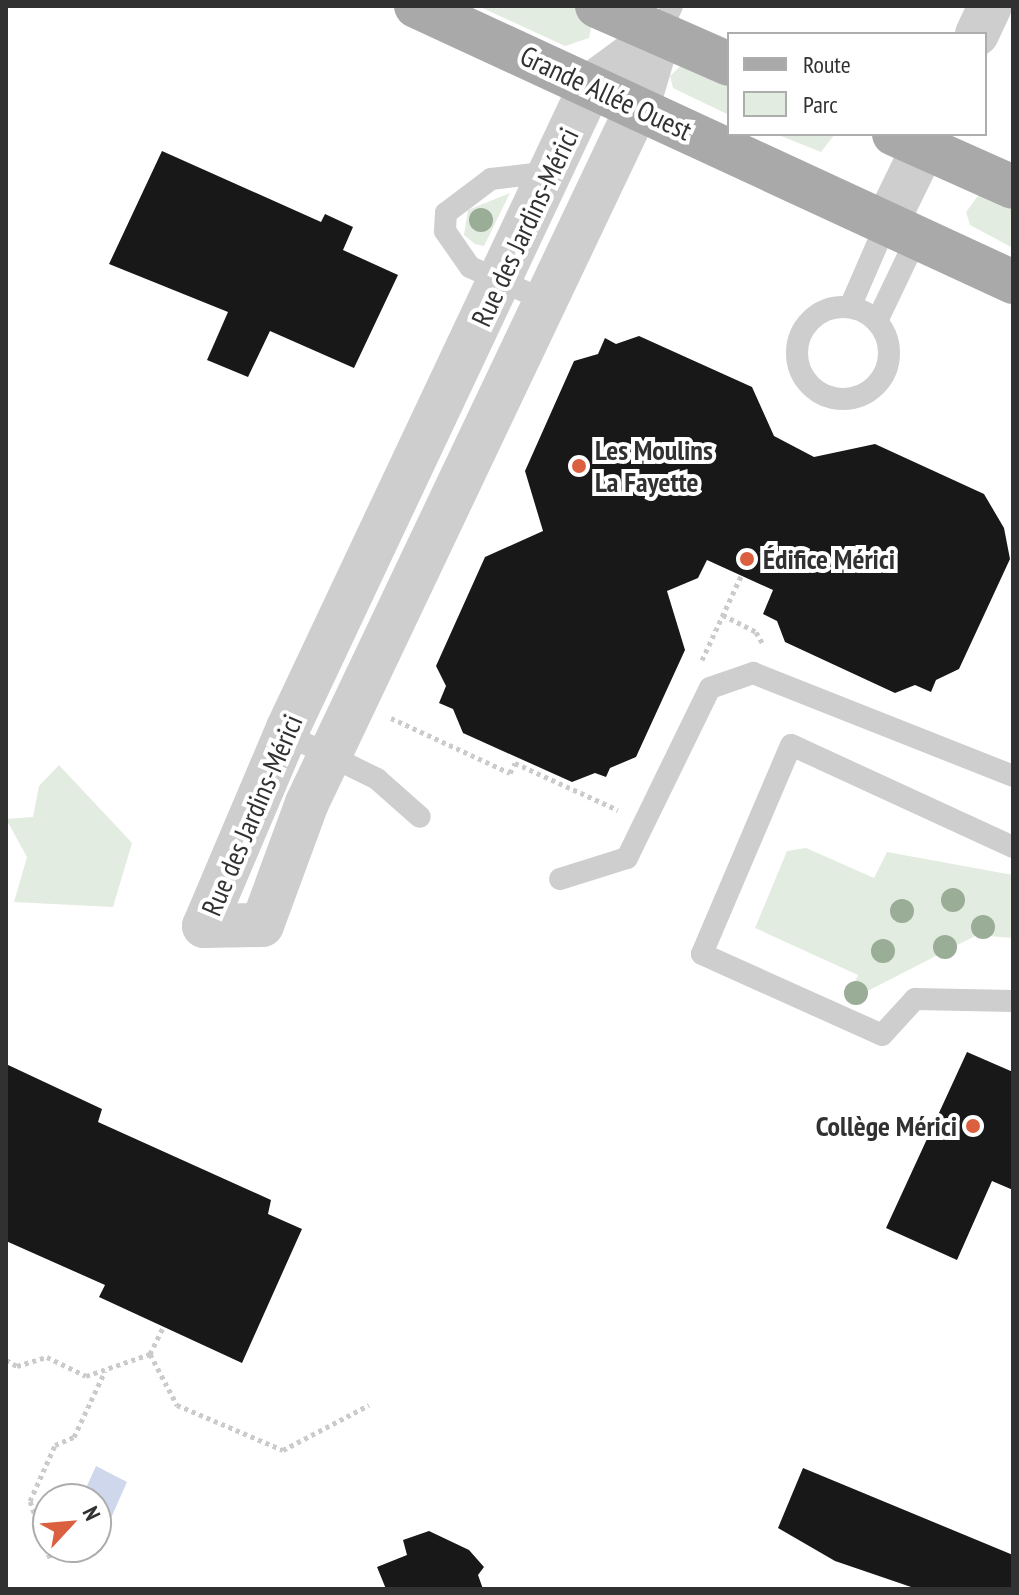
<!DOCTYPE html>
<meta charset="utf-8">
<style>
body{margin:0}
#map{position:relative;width:1019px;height:1595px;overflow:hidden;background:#fff;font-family:"PT Sans Narrow",sans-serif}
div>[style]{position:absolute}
.green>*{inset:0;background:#e3ece0}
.water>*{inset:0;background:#ced7eb}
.building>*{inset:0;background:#181818}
.path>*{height:5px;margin-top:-2.5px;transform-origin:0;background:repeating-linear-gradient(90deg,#cbcbcb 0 4px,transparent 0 8px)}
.service>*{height:22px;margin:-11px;padding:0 11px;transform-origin:11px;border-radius:11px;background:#cecece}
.service>.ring{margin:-11px;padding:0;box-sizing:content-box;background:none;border:22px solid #cecece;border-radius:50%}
.minor>*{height:44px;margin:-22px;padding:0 22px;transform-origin:22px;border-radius:22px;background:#cecece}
.primary>*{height:44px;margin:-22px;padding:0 22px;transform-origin:22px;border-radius:22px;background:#a9a9a9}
.trees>*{width:24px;height:24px;margin:-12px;border-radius:50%;background:#9aad96}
.dots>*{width:22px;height:22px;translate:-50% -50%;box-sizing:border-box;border:4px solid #fff;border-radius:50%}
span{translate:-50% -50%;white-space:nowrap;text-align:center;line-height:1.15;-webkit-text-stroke:8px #fff;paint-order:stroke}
.street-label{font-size:28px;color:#313131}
.poi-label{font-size:28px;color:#313131;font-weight:700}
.left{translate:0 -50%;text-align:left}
.right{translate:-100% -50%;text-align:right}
.frame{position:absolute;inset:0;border:8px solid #313131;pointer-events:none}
.legend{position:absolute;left:727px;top:32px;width:260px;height:104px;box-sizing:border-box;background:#fff;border:2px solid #adadad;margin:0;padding:10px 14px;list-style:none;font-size:24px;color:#313131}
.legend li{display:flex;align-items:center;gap:16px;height:40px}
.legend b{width:40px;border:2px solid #adadad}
.north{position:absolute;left:32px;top:1483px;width:80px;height:80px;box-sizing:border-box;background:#fff;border:2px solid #adadad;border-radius:50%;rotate:64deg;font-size:22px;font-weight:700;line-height:32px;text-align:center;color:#313131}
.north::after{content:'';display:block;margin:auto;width:28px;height:36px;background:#da6040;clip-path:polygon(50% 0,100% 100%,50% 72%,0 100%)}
</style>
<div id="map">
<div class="green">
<i style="clip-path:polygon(478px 6px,578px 6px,591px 28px,589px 38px,565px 46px)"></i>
<i style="clip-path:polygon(688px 59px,729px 73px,729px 115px,673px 88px,670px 76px)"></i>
<i style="clip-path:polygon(776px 134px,835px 134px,821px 152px)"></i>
<i style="clip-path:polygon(510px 193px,484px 246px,475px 244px,464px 235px,468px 210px)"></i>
<i style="clip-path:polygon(980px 193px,1013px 201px,1013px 248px,970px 225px,966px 212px)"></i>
<i style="clip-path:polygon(59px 765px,132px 843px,113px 907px,14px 902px,27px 857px,6px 819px,33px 817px,39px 786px)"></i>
<i style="clip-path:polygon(806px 848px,874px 878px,887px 852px,1013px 875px,1013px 938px,977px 935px,846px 1002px,858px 975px,755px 928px,787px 851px)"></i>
</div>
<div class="water">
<i style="clip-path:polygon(96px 1466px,127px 1482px,103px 1536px,96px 1533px,96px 1499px,81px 1499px)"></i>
</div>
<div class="building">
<i style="clip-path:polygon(162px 151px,321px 222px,325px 214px,353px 227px,343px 250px,398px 275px,354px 368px,270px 331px,248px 377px,207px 360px,228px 312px,109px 264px)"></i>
<i style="clip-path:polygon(639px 336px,752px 387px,774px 436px,814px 457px,875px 444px,984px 494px,1004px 528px,1010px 559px,959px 669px,936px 680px,931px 692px,915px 685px,895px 693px,785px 642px,777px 621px,763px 614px,773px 590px,707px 560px,698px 578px,667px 591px,685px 650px,636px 757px,610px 768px,606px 777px,595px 773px,572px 782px,463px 733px,453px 709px,439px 703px,446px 686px,436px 666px,485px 557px,543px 531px,525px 471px,574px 361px,598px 354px,605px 338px,616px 344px)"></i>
<i style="clip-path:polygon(967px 1052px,1013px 1072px,1013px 1190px,992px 1181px,957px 1260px,886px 1228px)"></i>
<i style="clip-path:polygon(6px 1064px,102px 1109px,98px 1122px,271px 1200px,268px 1214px,302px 1229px,242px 1363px,99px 1297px,105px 1285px,6px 1241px)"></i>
<i style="clip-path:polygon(803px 1468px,1013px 1555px,1013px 1589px,917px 1589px,835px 1561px,778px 1528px)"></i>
<i style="clip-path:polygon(429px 1531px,469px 1550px,484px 1567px,478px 1575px,483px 1589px,386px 1589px,377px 1567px,407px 1555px,403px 1540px)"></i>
</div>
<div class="path">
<i style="left:723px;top:615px;width:37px;rotate:27deg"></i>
<i style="left:756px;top:632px;width:14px;rotate:60deg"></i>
<i style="left:702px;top:660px;width:93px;rotate:-65.1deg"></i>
<i style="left:391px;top:718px;width:131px;rotate:24.8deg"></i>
<i style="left:510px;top:773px;width:11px;rotate:-63deg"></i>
<i style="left:515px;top:763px;width:113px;rotate:24.5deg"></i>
<i style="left:150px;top:1354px;width:30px;rotate:-64deg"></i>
<i style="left:6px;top:1360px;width:13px;rotate:29deg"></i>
<i style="left:17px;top:1366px;width:31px;rotate:-17deg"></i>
<i style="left:47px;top:1357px;width:43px;rotate:26deg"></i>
<i style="left:86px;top:1376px;width:68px;rotate:-19deg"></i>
<i style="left:150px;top:1354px;width:58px;rotate:62.1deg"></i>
<i style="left:177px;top:1405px;width:115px;rotate:23deg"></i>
<i style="left:283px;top:1450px;width:97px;rotate:-27.6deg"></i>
<i style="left:50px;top:1558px;width:60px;rotate:-109.3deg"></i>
<i style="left:30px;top:1501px;width:61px;rotate:-65.9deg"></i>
<i style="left:55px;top:1445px;width:21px;rotate:-23deg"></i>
<i style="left:74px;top:1437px;width:73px;rotate:-64.8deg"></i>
</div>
<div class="service">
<i style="left:659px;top:35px;width:32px;rotate:-66deg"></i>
<i style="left:546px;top:301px;width:83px;rotate:-155.9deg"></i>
<i style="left:470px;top:267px;width:44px;rotate:-124.8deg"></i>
<i style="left:445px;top:231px;width:18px;rotate:-87deg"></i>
<i style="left:446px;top:213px;width:56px;rotate:-37.1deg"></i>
<i style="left:491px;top:179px;width:60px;rotate:-6.7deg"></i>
<i style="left:850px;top:307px;width:93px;rotate:-66.5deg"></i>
<i class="ring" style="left:797px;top:307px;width:70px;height:70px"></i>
<i style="left:877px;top:321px;width:93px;rotate:-64.5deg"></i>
<i style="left:286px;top:734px;width:102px;rotate:26.3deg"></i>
<i style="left:377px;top:779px;width:57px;rotate:41.5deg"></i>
<i style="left:1013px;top:847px;width:244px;rotate:-155.3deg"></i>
<i style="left:791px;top:745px;width:227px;rotate:113.1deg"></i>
<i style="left:702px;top:954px;width:197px;rotate:24.2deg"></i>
<i style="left:882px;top:1035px;width:49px;rotate:-47.5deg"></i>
<i style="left:915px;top:999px;width:98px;rotate:1.2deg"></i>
<i style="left:560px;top:879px;width:70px;rotate:-17.4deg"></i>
<i style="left:627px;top:858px;width:189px;rotate:-64deg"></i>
<i style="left:710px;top:688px;width:46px;rotate:-19.2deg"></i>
<i style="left:753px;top:673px;width:280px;rotate:21.6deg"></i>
</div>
<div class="minor">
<i style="left:977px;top:34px;width:31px;rotate:-65deg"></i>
<i style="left:659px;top:35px;width:74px;rotate:106.5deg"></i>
<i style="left:638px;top:106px;width:772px;rotate:115.4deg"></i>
<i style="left:307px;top:803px;width:130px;rotate:110.2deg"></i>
<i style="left:262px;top:925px;width:58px;rotate:179deg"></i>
<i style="left:204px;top:926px;width:215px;rotate:-67deg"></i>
<i style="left:288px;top:728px;width:711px;rotate:-64.77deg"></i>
<i style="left:591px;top:85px;width:84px;rotate:-36.3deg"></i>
<i style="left:887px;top:222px;width:98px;rotate:-64deg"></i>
</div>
<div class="primary">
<i style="left:416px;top:6px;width:658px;rotate:24.81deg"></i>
<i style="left:597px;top:6px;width:144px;rotate:23.7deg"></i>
<i style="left:894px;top:134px;width:130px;rotate:24deg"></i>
</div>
<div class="trees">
<i style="left:481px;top:220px"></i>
<i style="left:953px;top:900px"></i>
<i style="left:902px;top:911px"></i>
<i style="left:983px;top:927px"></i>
<i style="left:945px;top:947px"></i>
<i style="left:883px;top:951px"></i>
<i style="left:856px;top:993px"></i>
</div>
<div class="dots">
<i style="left:579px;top:466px;background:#da6040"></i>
<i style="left:747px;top:559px;background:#da6040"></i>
<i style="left:973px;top:1126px;background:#da6040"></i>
</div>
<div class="street-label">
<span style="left:606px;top:93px;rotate:25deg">Grande Allée Ouest</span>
<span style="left:525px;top:227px;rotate:-65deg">Rue des Jardins-Mérici</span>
<span style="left:252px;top:815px;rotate:-67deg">Rue des Jardins-Mérici</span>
</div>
<div class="poi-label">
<span class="left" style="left:595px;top:466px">Les Moulins<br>La Fayette</span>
<span class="left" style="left:763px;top:559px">Édifice Mérici</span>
<span class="right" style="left:957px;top:1126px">Collège Mérici</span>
</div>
<div class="frame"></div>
<ul class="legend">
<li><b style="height:10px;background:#a9a9a9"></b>Route</li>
<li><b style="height:22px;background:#e3ece0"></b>Parc</li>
</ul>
<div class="north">N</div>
</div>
